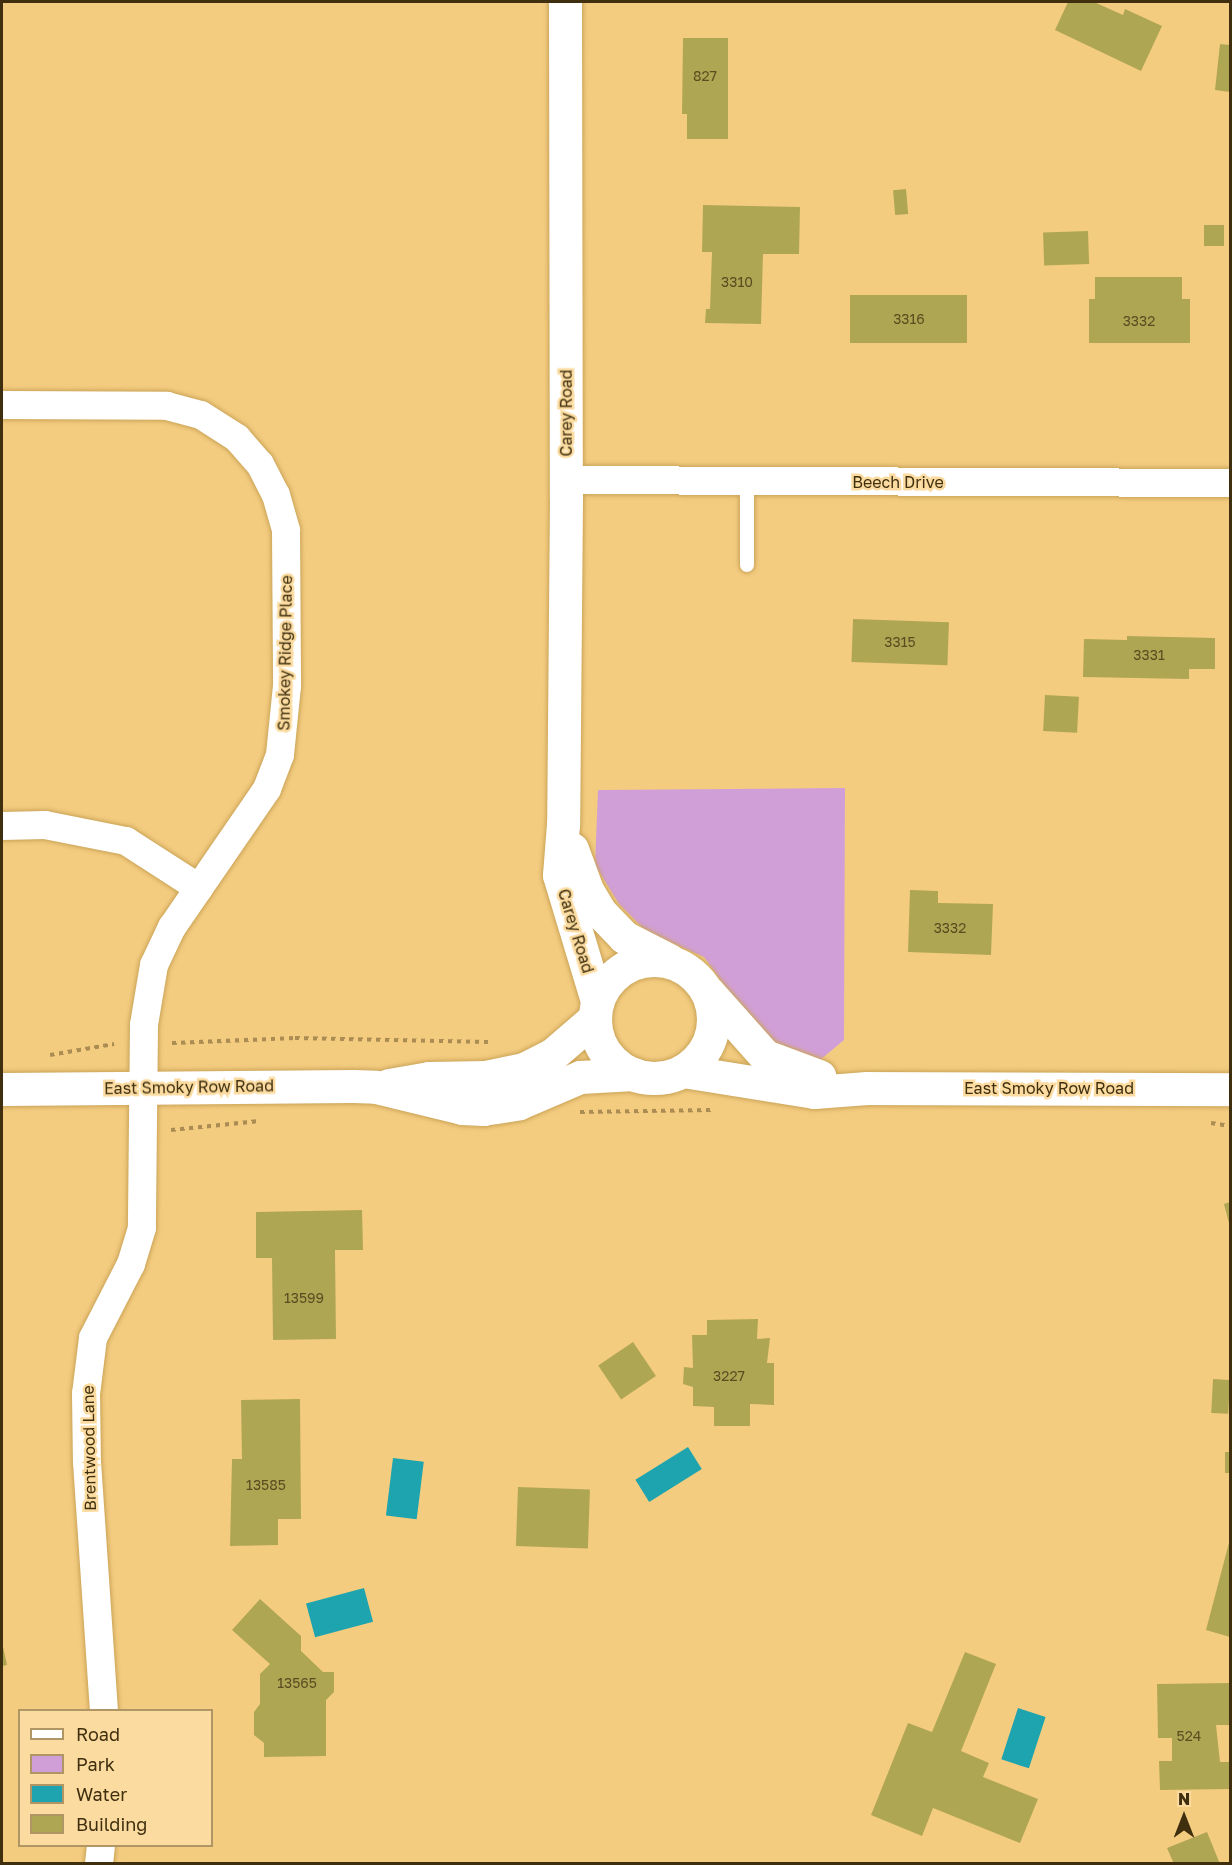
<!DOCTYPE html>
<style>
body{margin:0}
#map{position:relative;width:1232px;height:1865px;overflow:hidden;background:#f4cc80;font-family:"Golos Text",sans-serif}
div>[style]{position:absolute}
.green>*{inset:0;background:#d19fd7}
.water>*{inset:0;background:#1ea4ae;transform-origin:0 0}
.building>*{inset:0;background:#afa654;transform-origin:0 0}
.path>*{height:4px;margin-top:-2px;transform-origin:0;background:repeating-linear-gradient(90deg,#ab8d53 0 4.5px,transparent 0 9px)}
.roads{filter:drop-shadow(0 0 2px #caa458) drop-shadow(0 0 2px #caa458)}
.service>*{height:14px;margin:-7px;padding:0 7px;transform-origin:7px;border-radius:7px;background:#fff}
.minor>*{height:28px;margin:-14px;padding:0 14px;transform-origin:14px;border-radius:14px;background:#fff}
.tertiary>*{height:33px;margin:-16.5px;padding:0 16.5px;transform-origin:16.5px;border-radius:16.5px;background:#fff}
.tertiary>.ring{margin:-16.5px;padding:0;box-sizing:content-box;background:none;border:33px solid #fff;border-radius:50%}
span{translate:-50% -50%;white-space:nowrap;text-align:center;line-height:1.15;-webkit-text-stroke:5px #fbdb9f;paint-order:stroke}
.number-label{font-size:14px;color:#5b4d20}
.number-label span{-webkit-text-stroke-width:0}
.street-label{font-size:16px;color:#3f2f0f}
.frame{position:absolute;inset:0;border:3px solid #3f2f0f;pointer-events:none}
.legend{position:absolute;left:18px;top:1709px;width:195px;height:138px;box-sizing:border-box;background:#fbdb9f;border:2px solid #b09665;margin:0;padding:8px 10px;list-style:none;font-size:18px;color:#3f2f0f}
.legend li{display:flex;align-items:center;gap:12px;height:30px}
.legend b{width:30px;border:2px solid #b09665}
.north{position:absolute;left:1154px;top:1787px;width:60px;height:60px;-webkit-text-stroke:4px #fbdb9f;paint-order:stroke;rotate:0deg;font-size:16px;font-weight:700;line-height:24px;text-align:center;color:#3f2f0f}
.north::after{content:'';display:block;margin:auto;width:21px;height:27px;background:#3f2f0f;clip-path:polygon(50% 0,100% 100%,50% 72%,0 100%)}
</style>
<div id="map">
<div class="green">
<i style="clip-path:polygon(845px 788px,844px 1040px,814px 1065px,778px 1049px,747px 1017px,704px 957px,647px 932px,619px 904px,595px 865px,598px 790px)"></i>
</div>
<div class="water">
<i style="left:688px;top:1447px;width:26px;height:62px;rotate:58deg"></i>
<i style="left:393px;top:1458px;width:31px;height:58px;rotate:7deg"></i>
<i style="left:364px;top:1588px;width:35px;height:60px;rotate:75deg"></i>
<i style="left:1018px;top:1708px;width:29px;height:54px;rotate:18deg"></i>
</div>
<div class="building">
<i style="clip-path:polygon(1068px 2px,1094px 2px,1123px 15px,1125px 9px,1162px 26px,1141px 71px,1055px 30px)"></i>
<i style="clip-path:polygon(683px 38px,728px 38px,728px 139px,687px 139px,687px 114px,682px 114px)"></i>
<i style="clip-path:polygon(1220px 44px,1230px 45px,1230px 92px,1215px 90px)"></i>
<i style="left:906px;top:189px;width:25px;height:13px;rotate:85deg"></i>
<i style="clip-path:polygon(703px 205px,800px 207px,799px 254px,763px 254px,761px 324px,705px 323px,706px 309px,710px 309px,712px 252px,702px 252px)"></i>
<i style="left:1204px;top:225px;width:20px;height:21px"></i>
<i style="left:1088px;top:231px;width:33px;height:45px;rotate:88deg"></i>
<i style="clip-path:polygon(1095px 277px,1182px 277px,1182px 299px,1190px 299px,1190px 343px,1089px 343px,1089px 299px,1095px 299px)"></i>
<i style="left:850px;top:295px;width:117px;height:48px"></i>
<i style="left:853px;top:619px;width:96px;height:43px;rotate:2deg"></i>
<i style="clip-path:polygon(1127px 636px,1215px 638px,1215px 669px,1189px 669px,1189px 679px,1083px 677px,1084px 639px,1127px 640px)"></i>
<i style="left:1045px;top:695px;width:34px;height:36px;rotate:3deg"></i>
<i style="clip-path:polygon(910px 890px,938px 891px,938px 903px,993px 904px,991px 955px,908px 952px)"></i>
<i style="clip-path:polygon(1230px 1202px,1230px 1227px,1224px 1204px)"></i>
<i style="clip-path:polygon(362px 1210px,363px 1250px,335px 1250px,336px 1339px,273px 1340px,272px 1258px,256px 1258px,256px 1212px)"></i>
<i style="clip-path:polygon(758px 1319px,757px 1339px,770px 1338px,767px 1363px,774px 1363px,774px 1405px,750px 1404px,750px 1426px,714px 1426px,714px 1407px,693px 1406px,693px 1387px,683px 1384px,684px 1367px,693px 1368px,692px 1335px,707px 1335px,707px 1320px)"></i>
<i style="left:633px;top:1342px;width:41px;height:42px;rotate:56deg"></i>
<i style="left:1213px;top:1379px;width:17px;height:34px;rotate:3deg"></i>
<i style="clip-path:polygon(300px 1399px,301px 1519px,278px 1519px,278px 1545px,230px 1546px,232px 1459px,242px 1459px,241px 1400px)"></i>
<i style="left:1225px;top:1452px;width:5px;height:21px"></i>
<i style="left:518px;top:1487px;width:72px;height:59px;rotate:2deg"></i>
<i style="clip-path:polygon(1230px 1539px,1230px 1637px,1206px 1630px)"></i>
<i style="clip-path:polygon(260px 1599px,301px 1636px,301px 1651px,323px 1672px,334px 1672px,334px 1692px,326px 1700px,326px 1756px,264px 1757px,264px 1743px,254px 1735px,254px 1712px,260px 1704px,260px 1674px,270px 1664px,232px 1630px)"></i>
<i style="clip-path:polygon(2px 1642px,7px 1665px,2px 1666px)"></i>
<i style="clip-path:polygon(965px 1652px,996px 1664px,961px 1751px,989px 1763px,983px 1777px,1038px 1799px,1020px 1843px,933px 1808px,922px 1836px,871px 1815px,908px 1723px,932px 1732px)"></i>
<i style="clip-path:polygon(1230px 1683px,1230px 1725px,1216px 1725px,1220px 1762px,1230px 1762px,1230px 1789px,1160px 1790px,1159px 1761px,1172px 1761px,1172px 1738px,1158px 1738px,1157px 1684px)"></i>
<i style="clip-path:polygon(1207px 1832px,1220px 1864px,1174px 1864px,1167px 1848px)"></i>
</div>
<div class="path">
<i style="left:172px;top:1043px;width:123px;rotate:-2.3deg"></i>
<i style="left:295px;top:1038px;width:193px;rotate:1.2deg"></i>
<i style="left:50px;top:1055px;width:65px;rotate:-9.8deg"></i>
<i style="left:580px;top:1112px;width:132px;rotate:-0.9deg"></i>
<i style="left:1211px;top:1123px;width:19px;rotate:9deg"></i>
<i style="left:171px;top:1130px;width:88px;rotate:-5.8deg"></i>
</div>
<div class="roads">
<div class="service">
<i style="left:747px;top:481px;width:84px;rotate:90deg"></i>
</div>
<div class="minor">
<i style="left:2px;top:405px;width:165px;rotate:0.3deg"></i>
<i style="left:167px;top:406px;width:35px;rotate:15deg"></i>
<i style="left:201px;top:415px;width:43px;rotate:32.6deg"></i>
<i style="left:237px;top:438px;width:35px;rotate:49deg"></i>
<i style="left:260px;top:464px;width:35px;rotate:63deg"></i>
<i style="left:276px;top:495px;width:37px;rotate:74deg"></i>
<i style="left:286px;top:531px;width:155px;rotate:89.6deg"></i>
<i style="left:287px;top:686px;width:69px;rotate:95.8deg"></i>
<i style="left:280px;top:755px;width:36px;rotate:111deg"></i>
<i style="left:267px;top:789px;width:168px;rotate:124.5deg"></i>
<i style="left:172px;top:927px;width:42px;rotate:115.3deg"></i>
<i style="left:154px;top:965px;width:61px;rotate:99.5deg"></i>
<i style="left:144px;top:1025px;width:203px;rotate:90.6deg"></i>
<i style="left:142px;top:1228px;width:38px;rotate:107deg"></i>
<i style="left:131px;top:1264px;width:83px;rotate:117.2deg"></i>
<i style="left:93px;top:1338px;width:56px;rotate:97.1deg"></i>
<i style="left:86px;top:1394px;width:68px;rotate:89.2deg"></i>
<i style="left:87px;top:1462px;width:249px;rotate:86.1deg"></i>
<i style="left:566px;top:480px;width:664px;rotate:0.26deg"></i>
<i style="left:2px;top:826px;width:43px;rotate:-1.3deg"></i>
<i style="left:45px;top:825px;width:83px;rotate:11.2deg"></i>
<i style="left:126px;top:841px;width:87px;rotate:32.8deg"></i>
<i style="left:99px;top:1864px;width:18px;rotate:-84deg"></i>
</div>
<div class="tertiary">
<i style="left:565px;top:2px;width:496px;rotate:89.9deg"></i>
<i style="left:566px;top:498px;width:326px;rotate:90.5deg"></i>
<i style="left:563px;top:824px;width:51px;rotate:94.5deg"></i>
<i style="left:559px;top:875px;width:132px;rotate:73.2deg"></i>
<i style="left:572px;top:849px;width:44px;rotate:69.9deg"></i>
<i style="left:587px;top:890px;width:27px;rotate:59deg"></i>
<i style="left:601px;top:913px;width:33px;rotate:46deg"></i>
<i style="left:624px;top:937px;width:51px;rotate:27.1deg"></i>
<i class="ring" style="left:595px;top:960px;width:85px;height:85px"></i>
<i style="left:708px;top:992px;width:86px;rotate:48.3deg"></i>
<i style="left:765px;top:1056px;width:58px;rotate:20.3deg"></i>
<i style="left:683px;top:1071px;width:133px;rotate:9.1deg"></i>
<i style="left:814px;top:1092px;width:53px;rotate:-4.3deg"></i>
<i style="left:867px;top:1088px;width:363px;rotate:0.2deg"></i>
<i style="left:389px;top:1085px;width:41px;rotate:-9.9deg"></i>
<i style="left:429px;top:1078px;width:57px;rotate:-1deg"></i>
<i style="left:486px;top:1077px;width:39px;rotate:-12deg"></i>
<i style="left:524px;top:1069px;width:31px;rotate:-27deg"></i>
<i style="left:552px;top:1055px;width:57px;rotate:-40.7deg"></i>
<i style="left:2px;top:1089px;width:351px;rotate:-0.5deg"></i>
<i style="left:353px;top:1086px;width:23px;rotate:2deg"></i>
<i style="left:376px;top:1087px;width:89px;rotate:13.7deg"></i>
<i style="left:462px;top:1108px;width:21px;rotate:3deg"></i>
<i style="left:483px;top:1109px;width:36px;rotate:-9deg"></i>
<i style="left:519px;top:1103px;width:66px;rotate:-23.1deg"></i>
<i style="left:580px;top:1077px;width:54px;rotate:-3.2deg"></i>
</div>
</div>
<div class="number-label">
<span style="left:705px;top:76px">827</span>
<span style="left:737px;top:282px">3310</span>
<span style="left:909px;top:319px">3316</span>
<span style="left:1139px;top:321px">3332</span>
<span style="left:900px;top:642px">3315</span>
<span style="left:1149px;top:655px">3331</span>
<span style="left:950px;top:928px">3332</span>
<span style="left:304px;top:1298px">13599</span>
<span style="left:729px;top:1376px">3227</span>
<span style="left:266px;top:1485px">13585</span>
<span style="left:297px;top:1683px">13565</span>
<span style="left:1189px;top:1736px">524</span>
</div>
<div class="street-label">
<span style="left:566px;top:413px;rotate:-90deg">Carey Road</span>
<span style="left:898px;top:482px">Beech Drive</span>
<span style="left:285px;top:653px;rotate:-89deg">Smokey Ridge Place</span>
<span style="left:576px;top:931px;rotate:73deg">Carey Road</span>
<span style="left:189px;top:1087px;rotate:-1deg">East Smoky Row Road</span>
<span style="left:1049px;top:1088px">East Smoky Row Road</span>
<span style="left:89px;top:1448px;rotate:-91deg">Brentwood Lane</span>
</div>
<div class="frame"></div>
<ul class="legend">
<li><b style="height:8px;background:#fff"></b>Road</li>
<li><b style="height:16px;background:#d19fd7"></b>Park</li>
<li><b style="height:16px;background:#1ea4ae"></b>Water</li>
<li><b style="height:16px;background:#afa654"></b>Building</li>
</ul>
<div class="north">N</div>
</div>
